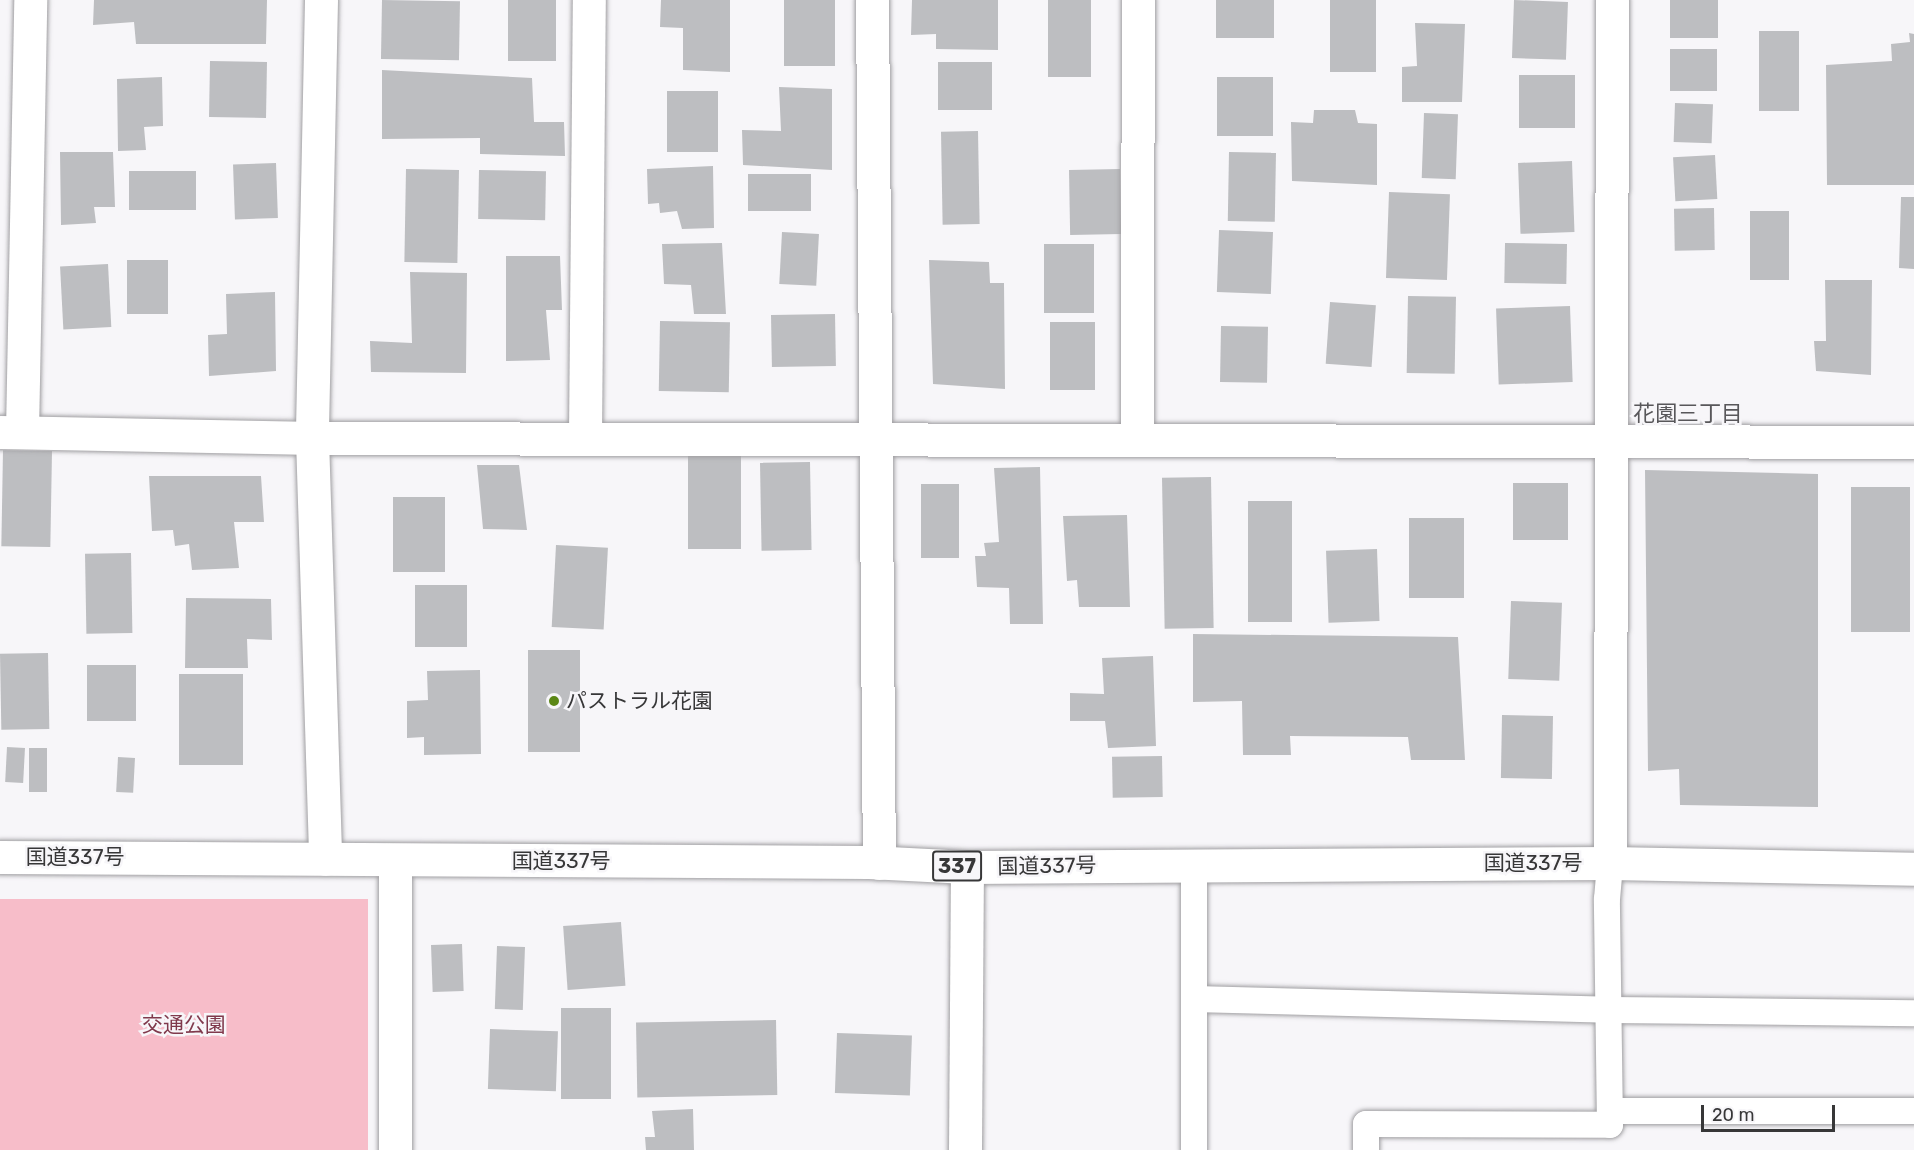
<!DOCTYPE html>
<meta charset="utf-8">
<style>
body{margin:0}
#map{position:relative;width:1914px;height:1150px;overflow:hidden;background:#f7f6f9;font-family:Rubik,"Noto Sans JP",sans-serif}
div>[style]{position:absolute}
.green>*{inset:0;background:#f7bdc9;transform-origin:0 0}
.building>*{inset:0;background:#bdbec1;transform-origin:0 0}
.roads{filter:drop-shadow(0 0 2px #a09fa2) drop-shadow(0 0 2px #a09fa2)}
.lane>*{height:26px;margin:-13px;padding:0 13px;transform-origin:13px;border-radius:13px;background:#fff}
.street>*{height:33px;margin:-16.5px;padding:0 16.5px;transform-origin:16.5px;border-radius:16.5px;background:#fff}
.highway>*{height:33px;margin:-16.5px;padding:0 16.5px;transform-origin:16.5px;border-radius:16.5px;background:#fff}
.dots>*{width:16px;height:16px;translate:-50% -50%;box-sizing:border-box;border:3px solid #f7f6f9;border-radius:50%}
span{translate:-50% -50%;white-space:nowrap;text-align:center;line-height:1.15;-webkit-text-stroke:5px #f7f6f9;paint-order:stroke}
.shield-label span{padding:2px 4px;background:#f7f6f9;border:2px solid;border-radius:4px;-webkit-text-stroke-width:0}
.shield-label{font-size:20px;color:#373738;font-weight:700}
.poi-label{font-size:21px;color:#373738}
.left{translate:0 -50%;text-align:left}
.street-label{font-size:21px;color:#373738}
.park-label{font-size:21px;color:#80394c}
.neighbourhood-label{font-size:22px;color:#58575a}
.scale{position:absolute;left:1701px;top:1105px;width:134px;height:27px;box-sizing:border-box;border:3px solid #373738;border-top:0;padding-left:8px;font-size:18px;line-height:21px;white-space:nowrap;color:#373738;-webkit-text-stroke:4px #f7f6f9;paint-order:stroke}
</style>
<div id="map">
<div class="green">
<i style="left:0;top:899px;width:368px;height:251px"></i>
</div>
<div class="building">
<i style="clip-path:polygon(94px 0,267px 0,266px 44px,136px 44px,134px 22px,93px 25px)"></i>
<i style="left:382px;top:0;width:78px;height:59px;rotate:1deg"></i>
<i style="left:508px;top:0;width:48px;height:61px"></i>
<i style="clip-path:polygon(661px 0,730px 0,730px 72px,683px 70px,683px 28px,660px 27px)"></i>
<i style="left:784px;top:0;width:51px;height:66px"></i>
<i style="clip-path:polygon(912px 0,998px 0,998px 50px,936px 49px,936px 34px,911px 35px)"></i>
<i style="left:1048px;top:0;width:43px;height:77px"></i>
<i style="left:1216px;top:0;width:58px;height:38px"></i>
<i style="left:1330px;top:0;width:46px;height:72px"></i>
<i style="left:1514px;top:0;width:54px;height:58px;rotate:2deg"></i>
<i style="left:1670px;top:0;width:48px;height:38px"></i>
<i style="clip-path:polygon(1415px 23px,1465px 24px,1462px 102px,1402px 102px,1402px 67px,1417px 66px)"></i>
<i style="left:1759px;top:31px;width:40px;height:80px"></i>
<i style="clip-path:polygon(1909px 33px,1914px 34px,1914px 185px,1827px 185px,1826px 65px,1892px 61px,1891px 44px,1910px 42px)"></i>
<i style="left:1670px;top:49px;width:47px;height:42px"></i>
<i style="left:210px;top:61px;width:57px;height:56px;rotate:1deg"></i>
<i style="left:938px;top:62px;width:54px;height:48px"></i>
<i style="clip-path:polygon(382px 70px,532px 78px,534px 122px,564px 122px,565px 156px,480px 154px,480px 138px,382px 139px)"></i>
<i style="left:1575px;top:75px;width:53px;height:56px;rotate:90deg"></i>
<i style="clip-path:polygon(162px 77px,163px 126px,144px 127px,146px 150px,118px 151px,117px 79px)"></i>
<i style="left:1273px;top:77px;width:59px;height:56px;rotate:90deg"></i>
<i style="clip-path:polygon(779px 87px,832px 89px,832px 170px,743px 165px,742px 130px,781px 131px)"></i>
<i style="left:667px;top:91px;width:51px;height:61px"></i>
<i style="left:1675px;top:103px;width:38px;height:39px;rotate:2deg"></i>
<i style="clip-path:polygon(1314px 110px,1355px 110px,1358px 123px,1377px 124px,1377px 185px,1292px 181px,1291px 122px,1313px 123px)"></i>
<i style="left:1424px;top:113px;width:34px;height:65px;rotate:2deg"></i>
<i style="left:978px;top:131px;width:93px;height:37px;rotate:89deg"></i>
<i style="clip-path:polygon(60px 152px,113px 152px,115px 207px,94px 207px,96px 223px,61px 225px)"></i>
<i style="left:1229px;top:152px;width:47px;height:69px;rotate:1deg"></i>
<i style="left:1715px;top:155px;width:44px;height:42px;rotate:87deg"></i>
<i style="left:1572px;top:161px;width:71px;height:54px;rotate:88deg"></i>
<i style="left:276px;top:163px;width:55px;height:43px;rotate:88deg"></i>
<i style="clip-path:polygon(713px 166px,714px 228px,682px 229px,677px 211px,660px 213px,659px 203px,648px 204px,647px 169px)"></i>
<i style="left:406px;top:169px;width:53px;height:93px;rotate:1deg"></i>
<i style="left:1120px;top:169px;width:65px;height:51px;rotate:89deg"></i>
<i style="left:479px;top:170px;width:67px;height:49px;rotate:1deg"></i>
<i style="left:196px;top:171px;width:39px;height:67px;rotate:90deg"></i>
<i style="left:811px;top:174px;width:37px;height:63px;rotate:90deg"></i>
<i style="left:1389px;top:192px;width:61px;height:86px;rotate:2deg"></i>
<i style="clip-path:polygon(1901px 197px,1914px 197px,1914px 269px,1899px 268px)"></i>
<i style="left:1714px;top:208px;width:42px;height:40px;rotate:89deg"></i>
<i style="left:1789px;top:211px;width:69px;height:39px;rotate:90deg"></i>
<i style="left:782px;top:232px;width:37px;height:52px;rotate:3deg"></i>
<i style="left:1273px;top:232px;width:62px;height:54px;rotate:92deg"></i>
<i style="clip-path:polygon(722px 243px,726px 314px,694px 314px,691px 285px,664px 284px,662px 244px)"></i>
<i style="left:1094px;top:244px;width:69px;height:50px;rotate:90deg"></i>
<i style="left:1567px;top:244px;width:40px;height:62px;rotate:91deg"></i>
<i style="clip-path:polygon(506px 256px,560px 256px,562px 310px,546px 310px,550px 360px,506px 361px)"></i>
<i style="left:127px;top:260px;width:41px;height:54px"></i>
<i style="clip-path:polygon(929px 260px,989px 262px,990px 283px,1004px 283px,1005px 389px,933px 384px)"></i>
<i style="left:108px;top:264px;width:63px;height:48px;rotate:87deg"></i>
<i style="clip-path:polygon(410px 272px,467px 273px,466px 373px,371px 372px,370px 341px,412px 343px)"></i>
<i style="clip-path:polygon(1825px 280px,1872px 280px,1871px 375px,1816px 371px,1814px 341px,1826px 341px)"></i>
<i style="clip-path:polygon(275px 292px,276px 371px,209px 376px,208px 335px,227px 334px,226px 294px)"></i>
<i style="left:1408px;top:296px;width:48px;height:77px;rotate:1deg"></i>
<i style="left:1330px;top:302px;width:46px;height:62px;rotate:4deg"></i>
<i style="left:1570px;top:306px;width:76px;height:74px;rotate:88deg"></i>
<i style="left:835px;top:314px;width:52px;height:64px;rotate:89deg"></i>
<i style="left:660px;top:321px;width:70px;height:70px;rotate:1deg"></i>
<i style="left:1050px;top:322px;width:45px;height:68px"></i>
<i style="left:1221px;top:326px;width:47px;height:56px;rotate:1deg"></i>
<i style="left:688px;top:449px;width:53px;height:100px"></i>
<i style="left:52px;top:451px;width:96px;height:49px;rotate:91deg"></i>
<i style="left:810px;top:462px;width:88px;height:50px;rotate:89deg"></i>
<i style="clip-path:polygon(477px 465px,519px 465px,527px 530px,483px 529px)"></i>
<i style="clip-path:polygon(1040px 467px,1043px 624px,1010px 624px,1009px 588px,977px 587px,975px 556px,986px 556px,984px 543px,999px 542px,994px 468px)"></i>
<i style="clip-path:polygon(1645px 470px,1818px 474px,1818px 807px,1680px 805px,1679px 769px,1648px 771px)"></i>
<i style="clip-path:polygon(149px 476px,261px 476px,264px 522px,234px 522px,239px 568px,192px 570px,189px 544px,175px 546px,173px 530px,152px 531px)"></i>
<i style="left:1211px;top:477px;width:151px;height:49px;rotate:89deg"></i>
<i style="left:1568px;top:483px;width:57px;height:55px;rotate:90deg"></i>
<i style="left:921px;top:484px;width:38px;height:74px"></i>
<i style="left:1851px;top:487px;width:59px;height:145px"></i>
<i style="left:393px;top:497px;width:52px;height:75px"></i>
<i style="left:1248px;top:501px;width:44px;height:121px"></i>
<i style="clip-path:polygon(1127px 515px,1130px 607px,1079px 607px,1077px 580px,1067px 581px,1063px 516px)"></i>
<i style="left:1464px;top:518px;width:80px;height:55px;rotate:90deg"></i>
<i style="left:556px;top:545px;width:52px;height:82px;rotate:3deg"></i>
<i style="left:1377px;top:549px;width:72px;height:51px;rotate:88deg"></i>
<i style="left:131px;top:553px;width:80px;height:46px;rotate:89deg"></i>
<i style="left:415px;top:585px;width:52px;height:62px"></i>
<i style="clip-path:polygon(186px 598px,271px 599px,272px 640px,247px 639px,248px 668px,185px 668px)"></i>
<i style="left:1511px;top:601px;width:51px;height:78px;rotate:2deg"></i>
<i style="clip-path:polygon(1193px 634px,1458px 637px,1465px 760px,1411px 760px,1408px 737px,1290px 736px,1291px 755px,1243px 755px,1242px 701px,1193px 702px)"></i>
<i style="left:528px;top:650px;width:52px;height:102px"></i>
<i style="left:48px;top:653px;width:76px;height:48px;rotate:89deg"></i>
<i style="clip-path:polygon(1153px 656px,1156px 746px,1108px 748px,1105px 721px,1070px 721px,1070px 693px,1104px 694px,1102px 658px)"></i>
<i style="left:136px;top:665px;width:56px;height:49px;rotate:90deg"></i>
<i style="clip-path:polygon(480px 670px,481px 754px,424px 755px,424px 737px,407px 738px,407px 701px,428px 700px,427px 671px)"></i>
<i style="left:243px;top:674px;width:91px;height:64px;rotate:90deg"></i>
<i style="left:1502px;top:715px;width:51px;height:63px;rotate:1deg"></i>
<i style="left:7px;top:747px;width:18px;height:35px;rotate:3deg"></i>
<i style="left:29px;top:748px;width:18px;height:44px"></i>
<i style="left:1162px;top:756px;width:41px;height:50px;rotate:89deg"></i>
<i style="left:118px;top:757px;width:17px;height:35px;rotate:3deg"></i>
<i style="left:621px;top:922px;width:64px;height:58px;rotate:86deg"></i>
<i style="left:462px;top:944px;width:47px;height:31px;rotate:88deg"></i>
<i style="left:497px;top:946px;width:28px;height:63px;rotate:2deg"></i>
<i style="left:561px;top:1008px;width:50px;height:91px"></i>
<i style="left:776px;top:1020px;width:75px;height:140px;rotate:89deg"></i>
<i style="left:490px;top:1029px;width:68px;height:60px;rotate:2deg"></i>
<i style="left:837px;top:1033px;width:75px;height:60px;rotate:2deg"></i>
<i style="clip-path:polygon(693px 1109px,694px 1150px,646px 1150px,645px 1137px,655px 1137px,652px 1111px)"></i>
</div>
<div class="roads">
<div class="lane">
<i style="left:1194px;top:864px;width:286px;rotate:90deg"></i>
<i style="left:1194px;top:999px;width:415px;rotate:1.5deg"></i>
<i style="left:1609px;top:1010px;width:305px;rotate:0.6deg"></i>
<i style="left:1610px;top:1111px;width:304px"></i>
<i style="left:1366px;top:1150px;width:26px;rotate:-90deg"></i>
<i style="left:1366px;top:1124px;width:244px;rotate:0.2deg"></i>
<i style="left:1610px;top:1125px;width:226px;rotate:-90.8deg"></i>
<i style="left:1607px;top:899px;width:36px;rotate:-85deg"></i>
</div>
<div class="street">
<i style="left:321px;top:0;width:438px;rotate:91.2deg"></i>
<i style="left:312px;top:438px;width:421px;rotate:88.2deg"></i>
<i style="left:872px;top:0;width:863px;rotate:89.54deg"></i>
<i style="left:0;top:432px;width:312px;rotate:1.1deg"></i>
<i style="left:312px;top:438px;width:1602px;rotate:0.14deg"></i>
<i style="left:22px;top:432px;width:432px;rotate:-88.9deg"></i>
<i style="left:585px;top:437px;width:437px;rotate:-89.5deg"></i>
<i style="left:1137px;top:440px;width:440px;rotate:-89.9deg"></i>
<i style="left:1610px;top:863px;width:863px;rotate:-89.87deg"></i>
<i style="left:395px;top:1150px;width:289px;rotate:-90deg"></i>
<i style="left:965px;top:1150px;width:283px;rotate:-89.6deg"></i>
</div>
<div class="highway">
<i style="left:0;top:857px;width:869px;rotate:0.33deg"></i>
<i style="left:869px;top:862px;width:98px;rotate:2.9deg"></i>
<i style="left:967px;top:867px;width:643px;rotate:-0.36deg"></i>
<i style="left:1610px;top:863px;width:304px;rotate:1.1deg"></i>
</div>
</div>
<div class="dots">
<i style="left:554px;top:701px;background:#5b8716"></i>
</div>
<div class="shield-label">
<span style="left:957px;top:866px">337</span>
</div>
<div class="poi-label">
<span class="left" style="left:566px;top:701px">パストラル花園</span>
</div>
<div class="street-label">
<span style="left:75px;top:857px">国道337号</span>
<span style="left:561px;top:861px">国道337号</span>
<span style="left:1533px;top:863px">国道337号</span>
<span style="left:1047px;top:866px;rotate:-1deg">国道337号</span>
</div>
<div class="park-label">
<span style="left:184px;top:1025px">交通公園</span>
</div>
<div class="neighbourhood-label">
<span style="left:1688px;top:414px">花園三丁目</span>
</div>
<div class="scale">20 m</div>
</div>
